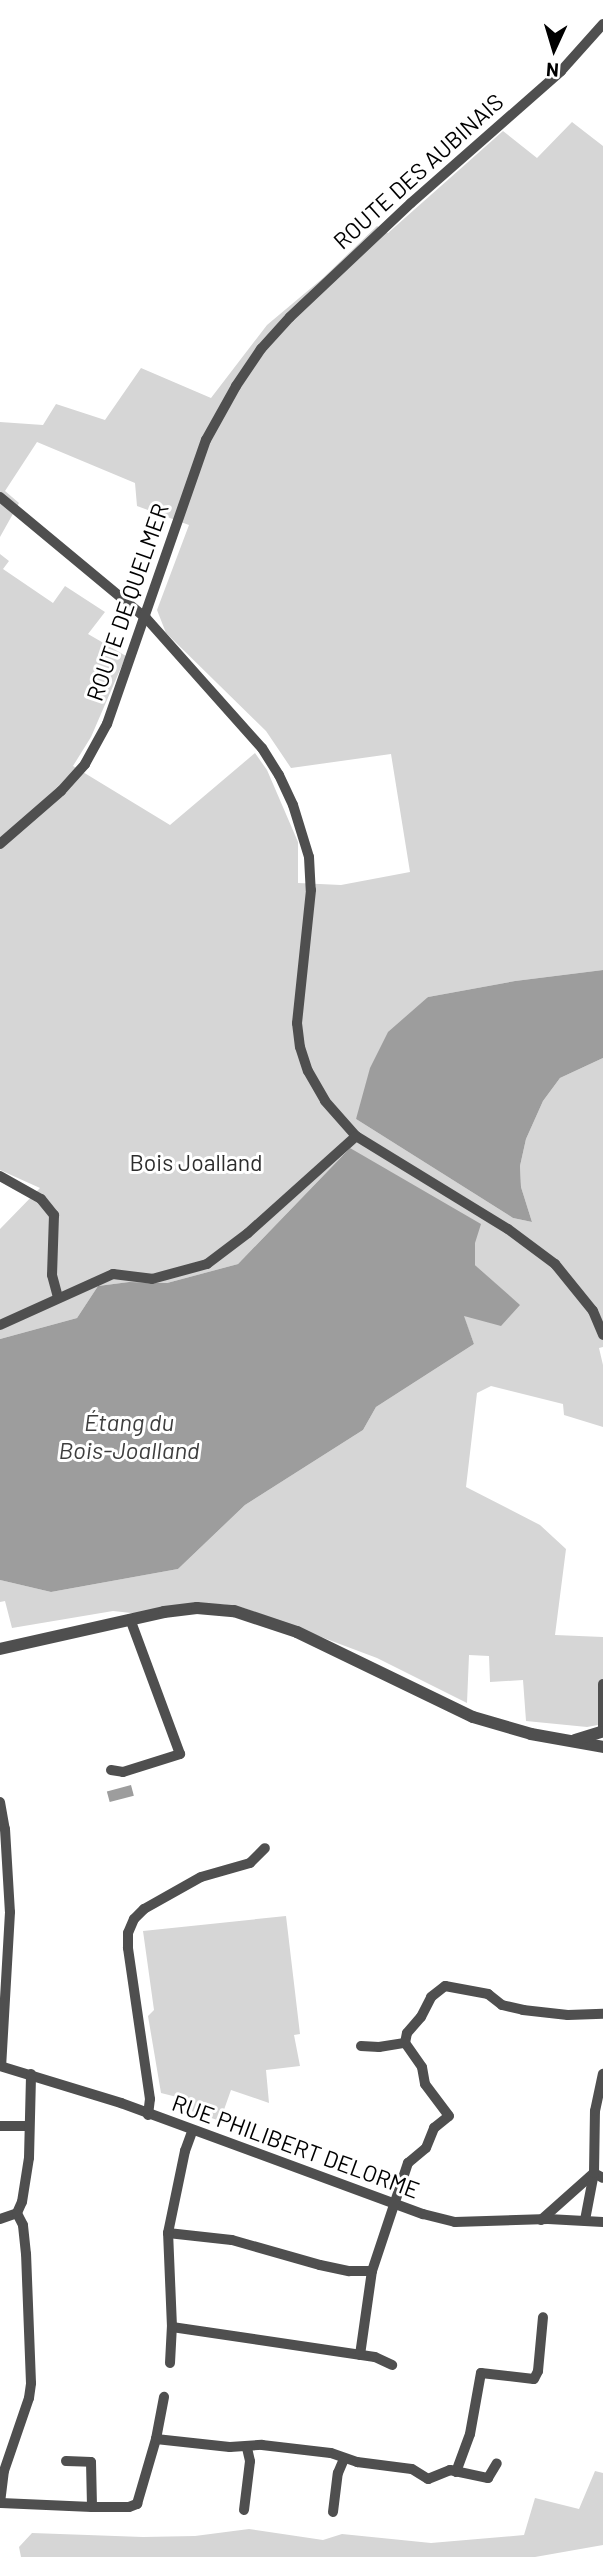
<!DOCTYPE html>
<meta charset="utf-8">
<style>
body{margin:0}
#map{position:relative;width:603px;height:2557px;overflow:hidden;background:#fff;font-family:Barlow,sans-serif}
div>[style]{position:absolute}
.green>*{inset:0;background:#d6d6d6}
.water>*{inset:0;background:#9d9d9d;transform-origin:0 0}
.minor>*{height:10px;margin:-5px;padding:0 5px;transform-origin:5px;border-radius:5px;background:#4f4f4f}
.tertiary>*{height:12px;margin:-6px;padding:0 6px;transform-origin:6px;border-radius:6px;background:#4f4f4f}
span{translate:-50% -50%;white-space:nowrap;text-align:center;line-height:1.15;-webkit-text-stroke:6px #fff;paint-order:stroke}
.street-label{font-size:23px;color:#000}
.park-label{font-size:23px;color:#2d2d2d}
.water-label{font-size:24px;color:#3e3e3e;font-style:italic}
.north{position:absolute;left:519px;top:14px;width:70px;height:70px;-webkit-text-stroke:5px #fff;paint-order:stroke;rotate:184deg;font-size:19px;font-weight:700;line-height:28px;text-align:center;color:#000}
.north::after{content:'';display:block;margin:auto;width:24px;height:32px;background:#000;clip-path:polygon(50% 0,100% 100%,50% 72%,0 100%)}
</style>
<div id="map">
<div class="green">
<i style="clip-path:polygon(572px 122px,603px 146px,603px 970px,515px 981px,428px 997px,356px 1119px,513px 1218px,532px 1222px,521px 1187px,520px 1166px,526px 1139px,543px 1101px,560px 1078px,603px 1058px,603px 1347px,599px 1348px,603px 1365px,603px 1427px,564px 1415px,563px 1404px,491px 1386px,477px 1393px,466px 1487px,540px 1525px,566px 1549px,555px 1635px,603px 1637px,603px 1724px,587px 1727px,526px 1721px,523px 1680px,490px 1682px,489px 1656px,469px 1655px,467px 1703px,377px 1658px,244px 1608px,221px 1604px,141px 1614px,113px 1611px,12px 1628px,5px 1601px,0 1602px,0 1580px,51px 1592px,178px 1569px,245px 1505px,363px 1430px,376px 1407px,474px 1344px,463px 1315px,519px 1305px,475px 1265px,475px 1243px,350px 1148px,238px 1264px,167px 1283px,129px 1282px,98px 1286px,77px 1318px,0 1339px,0 1229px,40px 1188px,0 1170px,0 554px,9px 561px,3px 569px,53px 603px,65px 586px,105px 612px,88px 634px,126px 656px,91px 737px,73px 766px,170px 825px,255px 753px,267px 770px,298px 842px,298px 883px,341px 885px,410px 872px,391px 754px,291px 768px,266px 731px,166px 633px,157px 610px,189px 525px,137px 506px,135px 483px,37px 442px,5px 491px,19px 503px,0 537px,0 422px,43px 425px,56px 404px,105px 420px,141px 368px,211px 398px,267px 325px,323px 278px,377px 226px,388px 233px,503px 131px,537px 158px)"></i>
<i style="clip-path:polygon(286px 1916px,300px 2034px,294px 2035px,300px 2066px,266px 2070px,269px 2103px,231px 2090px,220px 2121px,180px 2107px,181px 2098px,161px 2093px,148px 2016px,154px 2010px,143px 1931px)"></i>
<i style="clip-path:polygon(595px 2471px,603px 2473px,603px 2545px,535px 2557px,21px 2557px,19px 2547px,32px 2533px,143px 2537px,195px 2536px,249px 2529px,323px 2540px,342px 2534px,431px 2543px,524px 2535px,535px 2498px,579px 2509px)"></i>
</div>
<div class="water">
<i style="clip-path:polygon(603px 970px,603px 1058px,560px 1078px,543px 1101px,526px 1139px,520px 1166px,521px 1187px,532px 1222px,513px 1218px,356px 1119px,370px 1068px,388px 1032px,428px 997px,515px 981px)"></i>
<i style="clip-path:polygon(350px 1148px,481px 1224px,475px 1243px,475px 1265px,520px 1305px,501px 1326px,464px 1316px,474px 1344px,376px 1407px,363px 1430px,245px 1505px,178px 1569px,51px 1592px,0 1580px,0 1339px,77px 1318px,98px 1286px,129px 1282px,167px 1283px,238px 1264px)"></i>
<i style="left:131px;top:1785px;width:11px;height:25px;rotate:75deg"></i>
</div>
<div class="minor">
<i style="left:0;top:497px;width:190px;rotate:39.7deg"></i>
<i style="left:146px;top:618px;width:174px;rotate:48.3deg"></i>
<i style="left:262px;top:748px;width:32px;rotate:58deg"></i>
<i style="left:279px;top:775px;width:33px;rotate:65deg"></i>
<i style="left:293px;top:805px;width:54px;rotate:72.9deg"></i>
<i style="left:309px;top:857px;width:33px;rotate:87deg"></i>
<i style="left:311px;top:890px;width:134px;rotate:96deg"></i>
<i style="left:297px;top:1023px;width:24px;rotate:83deg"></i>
<i style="left:300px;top:1047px;width:25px;rotate:72deg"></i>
<i style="left:308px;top:1071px;width:34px;rotate:60deg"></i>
<i style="left:325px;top:1101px;width:47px;rotate:48.5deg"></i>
<i style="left:356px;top:1136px;width:178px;rotate:31.5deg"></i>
<i style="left:508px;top:1229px;width:59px;rotate:36.7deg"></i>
<i style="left:555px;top:1264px;width:60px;rotate:51deg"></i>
<i style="left:593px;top:1311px;width:26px;rotate:67deg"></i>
<i style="left:0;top:844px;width:81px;rotate:-41deg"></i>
<i style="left:61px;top:791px;width:36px;rotate:-48deg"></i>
<i style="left:85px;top:764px;width:46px;rotate:-61.2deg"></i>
<i style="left:107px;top:724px;width:301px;rotate:-70.8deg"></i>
<i style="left:206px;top:440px;width:62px;rotate:-60.9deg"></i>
<i style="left:236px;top:386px;width:45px;rotate:-56deg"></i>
<i style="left:261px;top:349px;width:43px;rotate:-47.8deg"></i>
<i style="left:290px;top:317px;width:166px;rotate:-43.3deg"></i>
<i style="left:411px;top:203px;width:200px;rotate:-41.3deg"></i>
<i style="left:561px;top:71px;width:63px;rotate:-48.2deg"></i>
<i style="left:0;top:1176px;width:47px;rotate:29.3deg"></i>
<i style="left:41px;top:1199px;width:21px;rotate:51deg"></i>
<i style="left:54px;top:1215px;width:60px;rotate:91.9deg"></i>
<i style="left:52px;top:1275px;width:23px;rotate:75deg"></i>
<i style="left:0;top:1325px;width:124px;rotate:-24.3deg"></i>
<i style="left:113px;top:1274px;width:39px;rotate:7deg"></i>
<i style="left:152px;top:1279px;width:57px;rotate:-15.3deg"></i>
<i style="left:207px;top:1264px;width:51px;rotate:-37.1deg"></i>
<i style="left:248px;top:1233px;width:145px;rotate:-41.9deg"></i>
<i style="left:603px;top:1729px;width:45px;rotate:-90deg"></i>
<i style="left:111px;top:1770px;width:12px;rotate:9deg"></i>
<i style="left:123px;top:1772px;width:60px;rotate:-17.5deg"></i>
<i style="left:180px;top:1754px;width:144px;rotate:-110.3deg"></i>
<i style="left:0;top:1802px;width:27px;rotate:80deg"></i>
<i style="left:5px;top:1829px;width:83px;rotate:86.6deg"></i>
<i style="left:10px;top:1912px;width:154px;rotate:93.3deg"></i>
<i style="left:361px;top:2046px;width:18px;rotate:3deg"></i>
<i style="left:379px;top:2047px;width:26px;rotate:-9deg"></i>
<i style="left:0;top:2066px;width:127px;rotate:17deg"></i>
<i style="left:121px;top:2103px;width:322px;rotate:20.2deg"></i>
<i style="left:423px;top:2214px;width:33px;rotate:14deg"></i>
<i style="left:455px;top:2222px;width:93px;rotate:-1.8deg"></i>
<i style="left:548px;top:2219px;width:55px;rotate:3.1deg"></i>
<i style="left:148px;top:2115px;width:16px;rotate:-83deg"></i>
<i style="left:150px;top:2099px;width:153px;rotate:-98.3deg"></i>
<i style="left:128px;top:1948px;width:15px;rotate:-90deg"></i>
<i style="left:128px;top:1933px;width:15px;rotate:-67deg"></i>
<i style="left:134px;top:1919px;width:14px;rotate:-45deg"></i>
<i style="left:144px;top:1909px;width:65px;rotate:-29.3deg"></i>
<i style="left:201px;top:1877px;width:51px;rotate:-15.9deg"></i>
<i style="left:250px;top:1863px;width:21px;rotate:-45deg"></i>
<i style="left:0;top:2126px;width:29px"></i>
<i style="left:0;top:2219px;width:18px;rotate:-19deg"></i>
<i style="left:17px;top:2213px;width:12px;rotate:-66deg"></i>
<i style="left:22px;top:2202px;width:45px;rotate:-81deg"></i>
<i style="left:29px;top:2158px;width:84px;rotate:-88.6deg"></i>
<i style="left:541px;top:2220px;width:71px;rotate:-41.6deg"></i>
<i style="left:594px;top:2173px;width:10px;rotate:29deg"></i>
<i style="left:585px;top:2220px;width:48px;rotate:-79.2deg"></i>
<i style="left:594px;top:2173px;width:62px;rotate:-89.1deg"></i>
<i style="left:595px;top:2111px;width:38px;rotate:-78deg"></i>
<i style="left:168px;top:2233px;width:64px;rotate:6.2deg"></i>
<i style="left:232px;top:2240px;width:91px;rotate:15.9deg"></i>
<i style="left:320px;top:2265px;width:30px;rotate:12deg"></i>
<i style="left:349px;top:2271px;width:23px"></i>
<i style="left:172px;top:2327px;width:205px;rotate:8.4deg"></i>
<i style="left:375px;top:2357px;width:19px;rotate:25deg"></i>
<i style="left:360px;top:2355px;width:85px;rotate:-81.9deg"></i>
<i style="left:372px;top:2271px;width:114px;rotate:-71.6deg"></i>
<i style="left:408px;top:2163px;width:23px;rotate:-40deg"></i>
<i style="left:426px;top:2148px;width:22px;rotate:-68deg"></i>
<i style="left:434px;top:2128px;width:19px;rotate:-39deg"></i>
<i style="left:449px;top:2116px;width:40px;rotate:-127deg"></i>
<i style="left:425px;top:2084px;width:17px;rotate:-100deg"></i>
<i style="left:422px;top:2067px;width:29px;rotate:-125deg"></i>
<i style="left:405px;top:2043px;width:10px;rotate:-79deg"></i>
<i style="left:407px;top:2033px;width:21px;rotate:-49deg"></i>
<i style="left:421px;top:2017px;width:22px;rotate:-63deg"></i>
<i style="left:431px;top:1997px;width:18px;rotate:-38deg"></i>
<i style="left:445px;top:1986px;width:44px;rotate:10.5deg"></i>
<i style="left:488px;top:1994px;width:18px;rotate:38deg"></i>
<i style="left:502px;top:2005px;width:22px;rotate:13deg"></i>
<i style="left:523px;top:2010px;width:45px;rotate:6.3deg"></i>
<i style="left:568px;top:2015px;width:35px;rotate:-2deg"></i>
<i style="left:170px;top:2363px;width:36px;rotate:-87deg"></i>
<i style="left:172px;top:2327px;width:94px;rotate:-92.4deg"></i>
<i style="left:168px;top:2233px;width:84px;rotate:-78.3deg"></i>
<i style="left:185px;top:2151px;width:20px;rotate:-70deg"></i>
<i style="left:156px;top:2439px;width:43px;rotate:-79.2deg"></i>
<i style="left:66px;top:2461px;width:25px;rotate:2deg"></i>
<i style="left:91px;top:2462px;width:45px;rotate:88.7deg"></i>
<i style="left:456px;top:2472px;width:40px;rotate:-69.8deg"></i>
<i style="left:470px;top:2434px;width:62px;rotate:-79.8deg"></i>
<i style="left:481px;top:2373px;width:53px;rotate:6.5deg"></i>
<i style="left:534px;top:2379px;width:9px;rotate:-63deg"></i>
<i style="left:538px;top:2371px;width:54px;rotate:-84.7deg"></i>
<i style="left:0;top:2503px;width:32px;rotate:-83deg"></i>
<i style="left:4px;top:2471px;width:77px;rotate:-71.1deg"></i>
<i style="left:29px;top:2398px;width:15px;rotate:-82deg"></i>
<i style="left:31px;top:2383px;width:129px;rotate:-92.2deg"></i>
<i style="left:26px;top:2254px;width:29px;rotate:-96deg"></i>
<i style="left:23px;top:2225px;width:13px;rotate:-117deg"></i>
<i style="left:1px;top:2503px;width:91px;rotate:2.5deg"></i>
<i style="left:92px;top:2507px;width:37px"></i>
<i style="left:129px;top:2507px;width:9px;rotate:-21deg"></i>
<i style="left:137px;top:2504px;width:68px;rotate:-73.7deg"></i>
<i style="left:156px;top:2439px;width:74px;rotate:6.2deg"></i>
<i style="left:230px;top:2447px;width:32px;rotate:-4deg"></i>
<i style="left:262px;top:2445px;width:69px;rotate:6.6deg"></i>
<i style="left:331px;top:2453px;width:28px;rotate:19deg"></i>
<i style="left:357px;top:2462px;width:55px;rotate:7.3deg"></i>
<i style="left:412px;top:2469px;width:19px;rotate:32deg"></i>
<i style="left:428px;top:2479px;width:24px;rotate:-22deg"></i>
<i style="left:450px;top:2470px;width:39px;rotate:12deg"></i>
<i style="left:488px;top:2478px;width:17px;rotate:-59deg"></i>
<i style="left:244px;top:2510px;width:49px;rotate:-83deg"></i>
<i style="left:250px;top:2461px;width:13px;rotate:-103deg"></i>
<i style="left:333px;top:2512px;width:39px;rotate:-83deg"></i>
<i style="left:338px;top:2473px;width:15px;rotate:-67deg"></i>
</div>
<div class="tertiary">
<i style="left:0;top:1649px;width:168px;rotate:-12.7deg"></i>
<i style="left:164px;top:1612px;width:33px;rotate:-7deg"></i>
<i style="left:197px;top:1608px;width:37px;rotate:5deg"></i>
<i style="left:234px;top:1611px;width:66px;rotate:18.4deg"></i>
<i style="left:297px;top:1632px;width:195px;rotate:25.8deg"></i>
<i style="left:473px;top:1717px;width:60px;rotate:16.3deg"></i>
<i style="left:531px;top:1734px;width:73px;rotate:10.2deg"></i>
<i style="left:575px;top:1740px;width:27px;rotate:-17deg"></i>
</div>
<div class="street-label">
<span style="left:418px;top:171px;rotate:-42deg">ROUTE DES AUBINAIS</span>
<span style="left:127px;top:602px;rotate:-71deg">ROUTE DE QUELMER</span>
<span style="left:296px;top:2146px;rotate:20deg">RUE PHILIBERT DELORME</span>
</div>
<div class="park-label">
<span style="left:196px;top:1162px">Bois Joalland</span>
</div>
<div class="water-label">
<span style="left:129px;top:1436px">Étang du<br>Bois-Joalland</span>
</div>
<div class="north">N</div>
</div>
